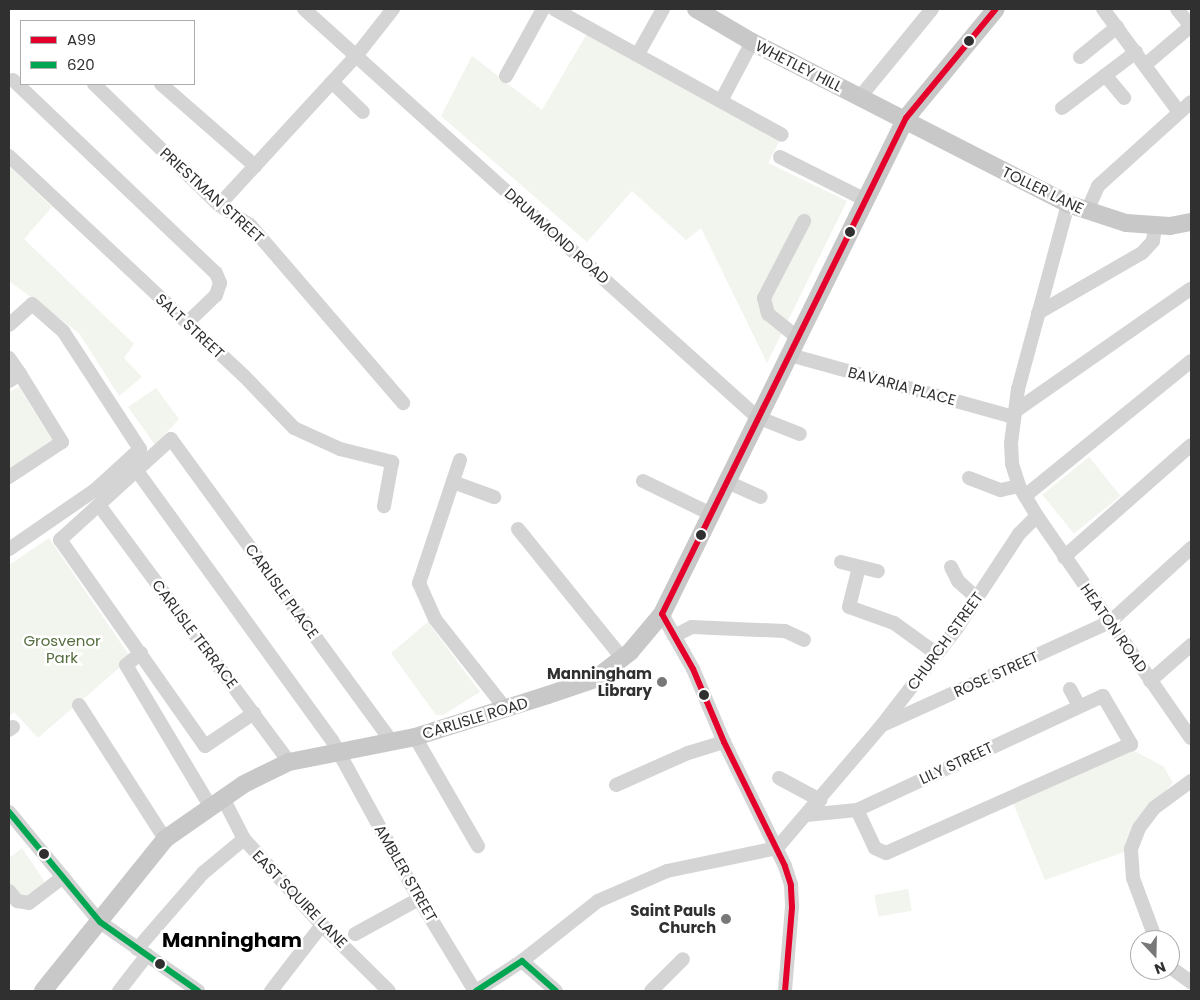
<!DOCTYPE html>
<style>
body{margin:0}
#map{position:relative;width:1200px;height:1000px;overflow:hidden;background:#fff;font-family:Poppins,sans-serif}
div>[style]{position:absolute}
.green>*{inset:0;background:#f1f5ed;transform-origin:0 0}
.minor>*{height:14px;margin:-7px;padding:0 7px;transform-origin:7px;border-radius:7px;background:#d4d4d4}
.major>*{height:18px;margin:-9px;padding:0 9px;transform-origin:9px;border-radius:9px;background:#c8c8c8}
.bus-1>*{height:6px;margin:-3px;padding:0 3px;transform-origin:3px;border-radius:3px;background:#e4002b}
.bus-2>*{height:6px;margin:-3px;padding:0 3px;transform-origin:3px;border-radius:3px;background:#00a651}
.dots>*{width:14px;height:14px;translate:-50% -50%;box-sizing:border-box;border:2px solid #fff;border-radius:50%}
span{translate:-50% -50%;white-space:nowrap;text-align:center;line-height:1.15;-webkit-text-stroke:5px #fff;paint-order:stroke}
.street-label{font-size:15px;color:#303030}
.park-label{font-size:15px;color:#536c3d}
.poi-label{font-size:15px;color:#303030;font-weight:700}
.right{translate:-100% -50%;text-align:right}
.district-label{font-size:20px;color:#000;font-weight:700}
.frame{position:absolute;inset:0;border:10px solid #303030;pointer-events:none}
.legend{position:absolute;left:20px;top:20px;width:175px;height:65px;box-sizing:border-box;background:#fff;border:1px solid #acacac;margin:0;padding:6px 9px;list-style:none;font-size:15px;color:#303030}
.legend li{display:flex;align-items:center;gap:10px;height:25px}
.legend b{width:25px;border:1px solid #acacac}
.north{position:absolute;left:1130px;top:930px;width:50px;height:50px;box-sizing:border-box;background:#fff;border:1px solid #acacac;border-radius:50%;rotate:159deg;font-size:14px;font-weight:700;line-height:20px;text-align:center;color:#303030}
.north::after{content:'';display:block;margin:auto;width:18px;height:22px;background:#787878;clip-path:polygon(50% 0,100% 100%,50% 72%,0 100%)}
</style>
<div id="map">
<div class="green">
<i style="clip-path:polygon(588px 32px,780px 140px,768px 163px,847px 201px,767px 363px,701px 228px,686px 240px,632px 191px,587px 242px,441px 116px,472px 56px,542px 110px)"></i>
<i style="clip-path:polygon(9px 166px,52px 207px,24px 239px,134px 344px,124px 358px,142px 377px,119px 396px,79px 333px,9px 281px)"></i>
<i style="clip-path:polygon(19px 387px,54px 443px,9px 472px,9px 392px)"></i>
<i style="clip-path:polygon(156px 388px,179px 419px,155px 445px,128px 407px)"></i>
<i style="left:1089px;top:457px;width:50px;height:60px;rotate:51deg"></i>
<i style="clip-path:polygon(49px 538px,129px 655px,127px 661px,38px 738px,14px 712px,9px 716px,9px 565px)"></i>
<i style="clip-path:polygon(428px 622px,480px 692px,443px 715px,436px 715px,391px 653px)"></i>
<i style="clip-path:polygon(1131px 749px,1164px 767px,1173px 783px,1136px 823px,1124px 852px,1045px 880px,1013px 803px)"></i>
<i style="clip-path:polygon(22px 848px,45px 882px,29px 898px,19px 899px,9px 885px,9px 858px)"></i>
<i style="left:908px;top:889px;width:22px;height:34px;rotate:80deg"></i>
</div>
<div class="minor">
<i style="left:304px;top:9px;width:610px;rotate:42.01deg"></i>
<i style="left:757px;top:417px;width:46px;rotate:21.6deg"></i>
<i style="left:554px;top:9px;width:260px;rotate:28.9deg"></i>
<i style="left:1103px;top:9px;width:128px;rotate:53.6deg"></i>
<i style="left:1177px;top:9px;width:22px;rotate:51deg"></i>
<i style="left:638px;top:54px;width:51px;rotate:-60.9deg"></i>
<i style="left:1080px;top:57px;width:48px;rotate:-39deg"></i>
<i style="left:1145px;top:65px;width:60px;rotate:-40.3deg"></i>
<i style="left:1105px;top:75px;width:30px;rotate:50deg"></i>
<i style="left:506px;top:76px;width:77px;rotate:-61.1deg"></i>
<i style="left:13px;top:80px;width:280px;rotate:43.6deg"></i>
<i style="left:216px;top:273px;width:11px;rotate:68deg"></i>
<i style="left:220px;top:283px;width:13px;rotate:108deg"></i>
<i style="left:216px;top:295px;width:40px;rotate:136deg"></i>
<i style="left:332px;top:82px;width:43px;rotate:44.1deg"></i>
<i style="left:94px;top:84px;width:174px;rotate:44.1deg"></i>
<i style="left:219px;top:205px;width:37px;rotate:33deg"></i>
<i style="left:250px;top:225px;width:235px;rotate:49.3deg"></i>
<i style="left:161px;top:84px;width:125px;rotate:41.1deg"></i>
<i style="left:860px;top:97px;width:114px;rotate:-50.7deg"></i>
<i style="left:721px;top:101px;width:67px;rotate:-62.3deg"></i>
<i style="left:1062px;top:108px;width:93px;rotate:-37.1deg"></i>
<i style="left:9px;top:156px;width:322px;rotate:43.1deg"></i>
<i style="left:244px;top:376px;width:72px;rotate:46.1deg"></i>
<i style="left:294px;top:428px;width:51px;rotate:24.5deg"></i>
<i style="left:340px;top:449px;width:54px;rotate:14deg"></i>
<i style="left:392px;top:462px;width:45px;rotate:100.3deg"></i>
<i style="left:780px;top:157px;width:96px;rotate:26.6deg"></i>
<i style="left:1068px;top:204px;width:192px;rotate:105.1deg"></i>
<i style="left:1018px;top:389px;width:54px;rotate:97.4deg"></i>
<i style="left:1011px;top:443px;width:21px;rotate:87deg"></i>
<i style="left:1012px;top:464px;width:23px;rotate:72deg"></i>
<i style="left:1019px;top:486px;width:35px;rotate:59deg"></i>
<i style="left:1037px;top:516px;width:270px;rotate:55.3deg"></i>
<i style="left:219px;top:205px;width:202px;rotate:-47.4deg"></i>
<i style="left:356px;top:56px;width:60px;rotate:-51.8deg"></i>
<i style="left:1087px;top:211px;width:27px;rotate:-66deg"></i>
<i style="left:1098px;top:186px;width:125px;rotate:-42.1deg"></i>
<i style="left:1038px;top:313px;width:120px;rotate:-30deg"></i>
<i style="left:1142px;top:253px;width:16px;rotate:-47deg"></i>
<i style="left:1153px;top:241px;width:15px;rotate:-82deg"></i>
<i style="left:9px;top:325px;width:31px;rotate:-42deg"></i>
<i style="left:32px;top:304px;width:41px;rotate:41.1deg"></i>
<i style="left:63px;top:331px;width:141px;rotate:56.9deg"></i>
<i style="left:140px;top:449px;width:61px;rotate:137.7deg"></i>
<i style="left:95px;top:490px;width:104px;rotate:145.5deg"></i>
<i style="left:798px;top:338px;width:38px;rotate:-141deg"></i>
<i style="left:768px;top:314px;width:16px;rotate:-104deg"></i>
<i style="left:764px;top:298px;width:87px;rotate:-62.5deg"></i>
<i style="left:790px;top:355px;width:232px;rotate:15.5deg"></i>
<i style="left:9px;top:358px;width:19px;rotate:55deg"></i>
<i style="left:9px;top:381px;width:13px;rotate:-32deg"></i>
<i style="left:20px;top:374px;width:80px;rotate:58.3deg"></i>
<i style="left:62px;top:442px;width:64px;rotate:146.6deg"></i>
<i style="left:1014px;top:412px;width:215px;rotate:-34.9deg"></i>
<i style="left:460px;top:460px;width:130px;rotate:108.4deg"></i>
<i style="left:419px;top:583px;width:39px;rotate:66deg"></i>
<i style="left:435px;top:619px;width:113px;rotate:51.8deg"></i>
<i style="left:137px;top:471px;width:332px;rotate:54.1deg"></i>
<i style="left:332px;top:740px;width:181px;rotate:61.3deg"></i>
<i style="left:419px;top:899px;width:108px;rotate:58.7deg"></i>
<i style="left:969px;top:478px;width:34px;rotate:21deg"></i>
<i style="left:1001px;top:490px;width:18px;rotate:-13deg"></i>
<i style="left:643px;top:481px;width:73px;rotate:25.9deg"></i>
<i style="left:725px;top:481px;width:39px;rotate:24deg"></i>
<i style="left:453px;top:482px;width:44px;rotate:20.1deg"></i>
<i style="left:1025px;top:496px;width:214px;rotate:-39.1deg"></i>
<i style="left:99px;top:505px;width:320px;rotate:53.5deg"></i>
<i style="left:518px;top:529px;width:167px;rotate:51.1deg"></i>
<i style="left:1064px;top:557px;width:169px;rotate:-41.4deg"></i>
<i style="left:841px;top:562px;width:38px;rotate:14deg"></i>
<i style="left:859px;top:567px;width:41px;rotate:104deg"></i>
<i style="left:849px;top:607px;width:48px;rotate:19.6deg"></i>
<i style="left:894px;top:623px;width:53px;rotate:35.8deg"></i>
<i style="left:951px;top:567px;width:16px;rotate:63deg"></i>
<i style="left:958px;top:581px;width:25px;rotate:42deg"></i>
<i style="left:662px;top:614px;width:63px;rotate:60.6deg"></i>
<i style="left:693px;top:669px;width:79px;rotate:67deg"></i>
<i style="left:724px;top:742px;width:138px;rotate:63.8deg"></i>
<i style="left:785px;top:866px;width:20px;rotate:72deg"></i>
<i style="left:791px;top:885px;width:22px;rotate:87deg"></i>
<i style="left:792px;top:907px;width:84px;rotate:94.8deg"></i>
<i style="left:674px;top:636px;width:20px;rotate:-27deg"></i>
<i style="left:692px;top:627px;width:93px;rotate:2.5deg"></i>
<i style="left:785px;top:631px;width:21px;rotate:25deg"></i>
<i style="left:141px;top:653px;width:19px;rotate:141deg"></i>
<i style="left:126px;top:665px;width:164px;rotate:59.2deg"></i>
<i style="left:1150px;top:681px;width:55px;rotate:-41.3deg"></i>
<i style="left:1070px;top:689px;width:19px;rotate:62deg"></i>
<i style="left:79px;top:705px;width:159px;rotate:57.3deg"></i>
<i style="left:254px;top:713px;width:59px;rotate:146deg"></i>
<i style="left:205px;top:746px;width:252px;rotate:-125.1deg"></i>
<i style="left:60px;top:540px;width:150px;rotate:-42.3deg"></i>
<i style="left:171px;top:439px;width:375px;rotate:53.9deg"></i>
<i style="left:885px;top:724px;width:247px;rotate:-24.4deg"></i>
<i style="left:1110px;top:622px;width:110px;rotate:-42.4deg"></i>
<i style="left:9px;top:730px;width:5px;rotate:-37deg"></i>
<i style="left:415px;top:737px;width:126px;rotate:60deg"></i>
<i style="left:779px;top:778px;width:47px;rotate:28.2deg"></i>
<i style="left:616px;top:785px;width:79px;rotate:-24deg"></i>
<i style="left:688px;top:753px;width:38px;rotate:-17deg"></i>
<i style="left:223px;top:798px;width:46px;rotate:62.9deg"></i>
<i style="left:244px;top:839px;width:116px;rotate:47.8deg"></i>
<i style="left:322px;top:925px;width:94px;rotate:44.6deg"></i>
<i style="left:9px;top:812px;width:143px;rotate:50.4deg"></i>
<i style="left:100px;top:922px;width:120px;rotate:35.1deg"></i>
<i style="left:806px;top:815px;width:51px;rotate:-5.6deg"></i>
<i style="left:857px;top:810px;width:271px;rotate:-24.9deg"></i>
<i style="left:1103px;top:696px;width:56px;rotate:59.7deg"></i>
<i style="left:1131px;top:744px;width:268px;rotate:156deg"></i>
<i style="left:886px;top:853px;width:12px;rotate:-156deg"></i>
<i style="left:875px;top:848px;width:42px;rotate:-115.3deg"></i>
<i style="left:9px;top:891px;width:13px;rotate:51deg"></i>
<i style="left:17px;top:901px;width:12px;rotate:9deg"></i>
<i style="left:29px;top:903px;width:43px;rotate:-37.4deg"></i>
<i style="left:355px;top:934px;width:73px;rotate:-28.7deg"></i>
<i style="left:1156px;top:940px;width:66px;rotate:-110.4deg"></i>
<i style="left:1133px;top:878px;width:29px;rotate:-94deg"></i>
<i style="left:1131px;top:849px;width:22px;rotate:-69deg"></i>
<i style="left:1139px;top:828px;width:25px;rotate:-53deg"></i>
<i style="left:1154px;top:808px;width:46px;rotate:-36.1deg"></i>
<i style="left:137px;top:949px;width:101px;rotate:-49deg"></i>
<i style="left:203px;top:873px;width:53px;rotate:-39.7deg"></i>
<i style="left:522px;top:961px;width:45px;rotate:41.4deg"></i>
<i style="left:1170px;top:967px;width:26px;rotate:36deg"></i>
<i style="left:119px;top:991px;width:46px;rotate:-52.1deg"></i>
<i style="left:271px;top:991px;width:83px;rotate:-52.3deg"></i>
<i style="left:476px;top:991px;width:55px;rotate:-33.1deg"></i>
<i style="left:522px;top:961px;width:97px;rotate:-38.3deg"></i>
<i style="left:598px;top:901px;width:75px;rotate:-23.5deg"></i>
<i style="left:667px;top:871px;width:112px;rotate:-11.8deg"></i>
<i style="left:777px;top:848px;width:162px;rotate:-49.5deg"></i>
<i style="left:882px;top:725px;width:123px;rotate:-52.3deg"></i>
<i style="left:957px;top:628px;width:113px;rotate:-56.6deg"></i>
<i style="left:1019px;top:534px;width:25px;rotate:-45deg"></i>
<i style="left:651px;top:991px;width:45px;rotate:-45deg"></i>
</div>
<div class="major">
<i style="left:696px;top:9px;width:65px;rotate:30.5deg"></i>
<i style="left:752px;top:42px;width:355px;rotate:27.1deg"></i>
<i style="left:1068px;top:204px;width:61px;rotate:18.1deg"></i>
<i style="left:1126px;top:223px;width:44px;rotate:3.9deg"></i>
<i style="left:1170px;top:226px;width:21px;rotate:-11deg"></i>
<i style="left:43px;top:991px;width:195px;rotate:-51.2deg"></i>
<i style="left:165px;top:839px;width:96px;rotate:-34.8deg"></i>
<i style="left:244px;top:784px;width:50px;rotate:-26.1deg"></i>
<i style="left:289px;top:762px;width:128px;rotate:-11.2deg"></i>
<i style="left:415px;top:737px;width:139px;rotate:-17.5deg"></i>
<i style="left:548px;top:695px;width:50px;rotate:-18.8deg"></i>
<i style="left:595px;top:679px;width:44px;rotate:-37.6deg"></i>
<i style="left:630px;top:652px;width:50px;rotate:-49.9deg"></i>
<i style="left:662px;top:614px;width:553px;rotate:-63.81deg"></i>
<i style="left:906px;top:118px;width:141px;rotate:-50.5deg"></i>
</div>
<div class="bus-1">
<i style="left:785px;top:991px;width:84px;rotate:-85.2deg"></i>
<i style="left:792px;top:907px;width:22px;rotate:-93deg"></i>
<i style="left:791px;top:885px;width:20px;rotate:-108deg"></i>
<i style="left:785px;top:866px;width:138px;rotate:-116.2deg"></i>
<i style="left:724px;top:742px;width:79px;rotate:-113deg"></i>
<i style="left:693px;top:669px;width:63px;rotate:-119.4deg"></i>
<i style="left:662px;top:614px;width:553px;rotate:-63.81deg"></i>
<i style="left:906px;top:118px;width:141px;rotate:-50.5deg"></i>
</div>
<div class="bus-2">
<i style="left:9px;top:812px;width:143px;rotate:50.4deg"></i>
<i style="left:100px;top:922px;width:120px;rotate:35.1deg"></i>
<i style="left:476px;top:991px;width:55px;rotate:-33.1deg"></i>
<i style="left:522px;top:961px;width:45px;rotate:41.4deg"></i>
</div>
<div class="dots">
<i style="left:969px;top:41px;background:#303030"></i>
<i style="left:850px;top:232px;background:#303030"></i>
<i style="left:701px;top:535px;background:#303030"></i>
<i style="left:662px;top:682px;background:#787878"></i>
<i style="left:704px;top:695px;background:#303030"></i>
<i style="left:44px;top:854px;background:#303030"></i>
<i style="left:726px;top:919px;background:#787878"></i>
<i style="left:160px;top:964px;background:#303030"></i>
</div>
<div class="street-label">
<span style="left:799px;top:66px;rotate:27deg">WHETLEY HILL</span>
<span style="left:1043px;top:190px;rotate:26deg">TOLLER LANE</span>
<span style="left:212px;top:195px;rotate:42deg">PRIESTMAN STREET</span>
<span style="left:557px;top:236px;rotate:42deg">DRUMMOND ROAD</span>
<span style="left:190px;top:326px;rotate:43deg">SALT STREET</span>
<span style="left:902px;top:386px;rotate:15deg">BAVARIA PLACE</span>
<span style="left:282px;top:591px;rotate:54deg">CARLISLE PLACE</span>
<span style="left:1114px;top:628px;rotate:55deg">HEATON ROAD</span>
<span style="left:195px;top:634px;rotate:53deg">CARLISLE TERRACE</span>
<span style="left:945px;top:641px;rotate:-54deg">CHURCH STREET</span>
<span style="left:996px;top:674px;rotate:-24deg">ROSE STREET</span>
<span style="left:475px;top:718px;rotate:-17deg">CARLISLE ROAD</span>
<span style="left:956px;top:763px;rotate:-25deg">LILY STREET</span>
<span style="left:406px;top:873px;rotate:60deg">AMBLER STREET</span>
<span style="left:300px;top:899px;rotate:46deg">EAST SQUIRE LANE</span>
</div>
<div class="park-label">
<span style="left:62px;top:649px">Grosvenor<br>Park</span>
</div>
<div class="poi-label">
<span class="right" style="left:652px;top:682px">Manningham<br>Library</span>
<span class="right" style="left:716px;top:919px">Saint Pauls<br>Church</span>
</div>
<div class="district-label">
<span style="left:232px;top:940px">Manningham</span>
</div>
<div class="frame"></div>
<ul class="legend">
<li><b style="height:6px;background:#e4002b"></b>A99</li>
<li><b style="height:6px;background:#00a651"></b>620</li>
</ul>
<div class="north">N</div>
</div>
